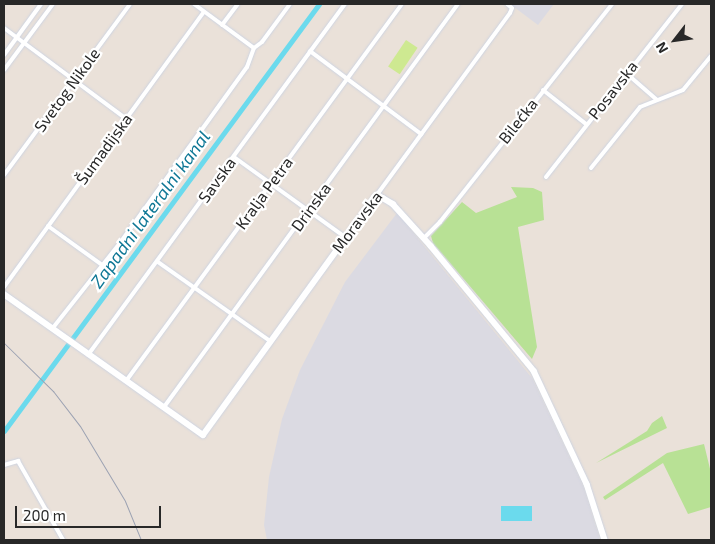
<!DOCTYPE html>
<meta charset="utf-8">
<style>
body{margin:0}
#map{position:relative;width:715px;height:544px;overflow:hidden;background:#eae1d9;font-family:"Exo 2",sans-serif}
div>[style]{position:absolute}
.industrial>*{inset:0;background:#dbdae2}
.green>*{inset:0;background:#b8e195}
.pitch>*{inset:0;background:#cee991;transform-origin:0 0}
.water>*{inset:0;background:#6bdaed;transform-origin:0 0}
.canal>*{height:5px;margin:-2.5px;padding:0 2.5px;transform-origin:2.5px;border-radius:2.5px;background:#6bdaed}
.roads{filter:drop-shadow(0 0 1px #ced4e1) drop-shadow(0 0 1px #ced4e1)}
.street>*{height:4px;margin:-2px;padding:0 2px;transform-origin:2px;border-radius:2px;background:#fff}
.secondary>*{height:5.5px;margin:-2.75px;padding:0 2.75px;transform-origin:2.75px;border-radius:2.75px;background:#fff}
.rail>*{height:1px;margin:-0.5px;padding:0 0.5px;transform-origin:0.5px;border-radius:0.5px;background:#9ca2b2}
span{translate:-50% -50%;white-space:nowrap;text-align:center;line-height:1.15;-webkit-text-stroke:4.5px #fff;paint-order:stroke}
.street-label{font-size:16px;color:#282828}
.water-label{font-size:18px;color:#0e7795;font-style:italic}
.frame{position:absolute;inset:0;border:5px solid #282828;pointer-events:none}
.north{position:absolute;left:650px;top:15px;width:50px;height:50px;-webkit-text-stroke:4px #fff;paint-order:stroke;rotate:240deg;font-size:14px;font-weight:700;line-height:20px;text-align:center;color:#282828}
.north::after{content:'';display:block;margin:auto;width:18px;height:22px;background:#282828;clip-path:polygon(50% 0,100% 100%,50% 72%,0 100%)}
.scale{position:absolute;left:15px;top:506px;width:146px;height:22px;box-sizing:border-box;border:2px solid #282828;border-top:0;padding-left:6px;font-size:15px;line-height:18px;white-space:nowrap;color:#282828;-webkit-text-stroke:4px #fff;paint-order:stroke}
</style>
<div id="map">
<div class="industrial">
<i style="clip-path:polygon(510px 4px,554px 4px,538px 25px)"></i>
<i style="clip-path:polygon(397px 213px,532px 378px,583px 486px,600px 540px,267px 540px,264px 525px,269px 477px,282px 419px,300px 370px,345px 282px)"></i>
</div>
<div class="green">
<i style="clip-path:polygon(511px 187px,533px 188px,542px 192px,544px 220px,518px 227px,537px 347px,532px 359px,433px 243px,431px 236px,462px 202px,476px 213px,517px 197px)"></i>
<i style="clip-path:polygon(662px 416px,667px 428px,596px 463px,647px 431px,652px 423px)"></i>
<i style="clip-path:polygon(704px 444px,711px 473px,711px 507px,688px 514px,663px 463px,605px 500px,603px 497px,667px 453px)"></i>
</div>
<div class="pitch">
<i style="left:406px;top:40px;width:14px;height:32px;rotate:34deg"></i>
</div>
<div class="water">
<i style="left:532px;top:506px;width:15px;height:31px;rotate:90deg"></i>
</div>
<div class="canal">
<i style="left:4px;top:431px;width:531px;rotate:-53.58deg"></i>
</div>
<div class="roads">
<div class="street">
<i style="left:194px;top:4px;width:74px;rotate:36.3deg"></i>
<i style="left:222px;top:25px;width:26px;rotate:-53deg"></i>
<i style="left:4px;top:28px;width:151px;rotate:36.6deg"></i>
<i style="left:310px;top:51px;width:139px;rotate:36.8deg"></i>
<i style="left:4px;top:55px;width:63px;rotate:-54deg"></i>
<i style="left:4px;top:70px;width:82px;rotate:-53.4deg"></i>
<i style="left:626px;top:73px;width:40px;rotate:41deg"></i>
<i style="left:543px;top:90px;width:55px;rotate:38.3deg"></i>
<i style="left:234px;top:157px;width:137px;rotate:35.8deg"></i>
<i style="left:591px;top:168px;width:78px;rotate:-51.2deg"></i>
<i style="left:640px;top:107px;width:46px;rotate:-21.6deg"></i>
<i style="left:683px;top:90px;width:44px;rotate:-50.5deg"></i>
<i style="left:4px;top:175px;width:212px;rotate:-53.6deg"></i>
<i style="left:546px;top:177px;width:220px;rotate:-51.8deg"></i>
<i style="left:376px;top:196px;width:227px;rotate:-53.8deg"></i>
<i style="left:510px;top:13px;width:5px;rotate:-68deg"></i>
<i style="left:512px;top:8px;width:6px;rotate:-141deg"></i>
<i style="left:48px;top:226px;width:67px;rotate:35.8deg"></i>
<i style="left:424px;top:238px;width:23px;rotate:-45deg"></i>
<i style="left:440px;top:222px;width:278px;rotate:-51.7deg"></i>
<i style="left:158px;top:262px;width:137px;rotate:35.2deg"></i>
<i style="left:4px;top:287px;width:340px;rotate:-54deg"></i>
<i style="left:52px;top:329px;width:110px;rotate:-51.7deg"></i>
<i style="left:120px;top:243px;width:217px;rotate:-54.2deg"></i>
<i style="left:247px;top:67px;width:20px;rotate:-70deg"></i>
<i style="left:254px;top:48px;width:10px;rotate:-37deg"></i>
<i style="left:262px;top:42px;width:47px;rotate:-53.6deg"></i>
<i style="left:88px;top:355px;width:435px;rotate:-53.8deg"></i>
<i style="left:126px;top:381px;width:467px;rotate:-53.8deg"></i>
<i style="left:164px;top:407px;width:499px;rotate:-53.9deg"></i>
<i style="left:4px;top:465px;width:15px;rotate:-16deg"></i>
<i style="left:18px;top:461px;width:91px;rotate:60.3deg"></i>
</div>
<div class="secondary">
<i style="left:4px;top:294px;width:244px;rotate:35.3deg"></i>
<i style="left:203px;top:435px;width:295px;rotate:-54.1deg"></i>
<i style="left:376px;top:196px;width:7px;rotate:16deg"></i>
<i style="left:383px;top:198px;width:12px;rotate:31deg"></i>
<i style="left:393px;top:204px;width:57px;rotate:47.9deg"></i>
<i style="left:431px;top:246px;width:162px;rotate:50.5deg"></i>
<i style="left:534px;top:371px;width:125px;rotate:64.9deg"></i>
<i style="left:587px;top:484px;width:59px;rotate:72.2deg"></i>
</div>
</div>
<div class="rail">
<i style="left:4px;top:343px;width:69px;rotate:44.4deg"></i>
<i style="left:53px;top:391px;width:44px;rotate:52.4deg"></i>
<i style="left:80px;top:426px;width:87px;rotate:59deg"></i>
<i style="left:125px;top:501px;width:42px;rotate:67.7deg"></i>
</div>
<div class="street-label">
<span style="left:67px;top:90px;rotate:-54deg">Svetog Nikole</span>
<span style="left:613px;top:90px;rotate:-52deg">Posavska</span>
<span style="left:518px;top:121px;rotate:-52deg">Bilećka</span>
<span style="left:104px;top:149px;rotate:-54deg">Šumadijska</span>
<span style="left:217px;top:180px;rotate:-54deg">Savska</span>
<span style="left:264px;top:193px;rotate:-54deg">Kralja Petra</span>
<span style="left:311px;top:207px;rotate:-54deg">Drinska</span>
<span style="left:357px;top:222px;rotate:-53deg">Moravska</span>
</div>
<div class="water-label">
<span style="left:150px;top:209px;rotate:-54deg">Zapadni lateralni kanal</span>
</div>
<div class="frame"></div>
<div class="north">N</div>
<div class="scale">200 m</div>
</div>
